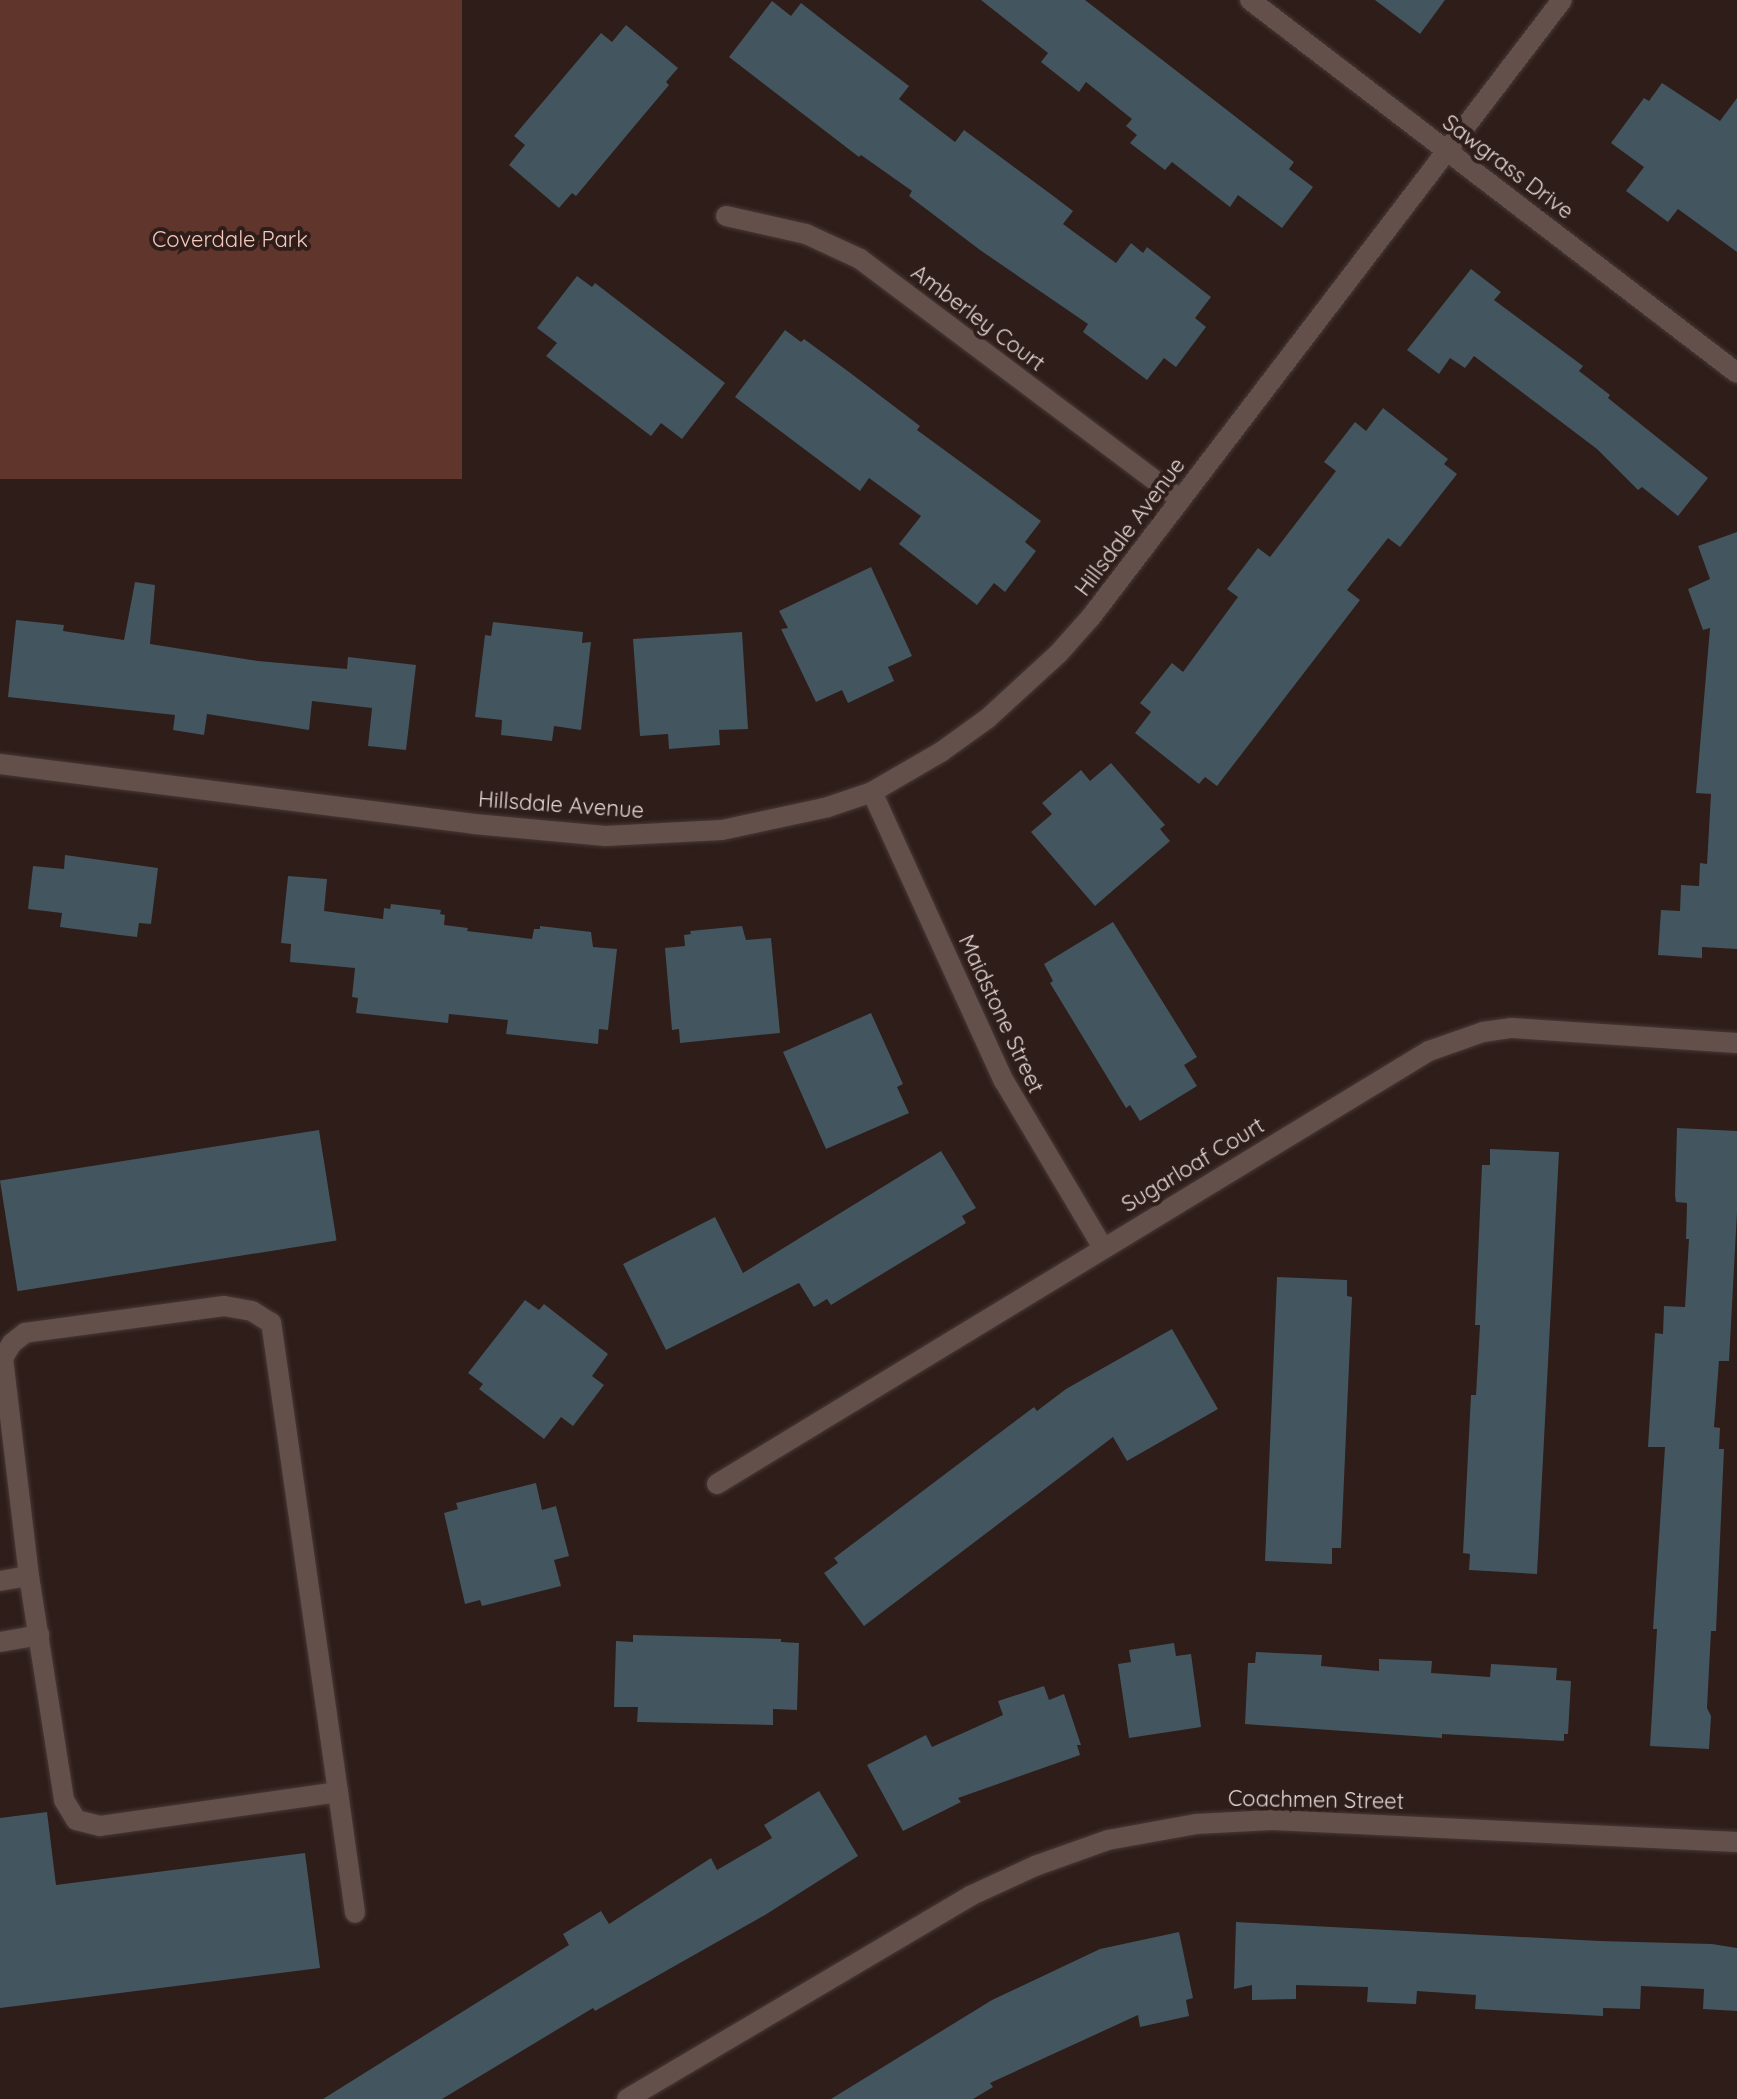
<!DOCTYPE html>
<style>
body{margin:0}
#map{position:relative;width:1737px;height:2099px;overflow:hidden;background:#2e1d19;font-family:Quicksand,sans-serif}
div>[style]{position:absolute}
.green>*{inset:0;background:#60352b;transform-origin:0 0}
.building>*{inset:0;background:#43555f;transform-origin:0 0}
.roads{filter:drop-shadow(0 0 2px #473937) drop-shadow(0 0 2px #473937)}
.minor>*{height:20px;margin:-10px;padding:0 10px;transform-origin:10px;border-radius:10px;background:#64504b}
span{translate:-50% -50%;white-space:nowrap;text-align:center;line-height:1.15;-webkit-text-stroke:8px #2e1d19;paint-order:stroke}
.street-label{font-size:22px;color:#e4d8d5}
.park-label{font-size:22px;color:#f5c8bd}
</style>
<div id="map">
<div class="green">
<i style="left:0;top:0;width:462px;height:479px"></i>
</div>
<div class="building">
<i style="clip-path:polygon(981px 0,1085px 0,1294px 162px,1289px 169px,1313px 187px,1282px 228px,1238px 195px,1230px 207px,1172px 162px,1165px 170px,1130px 143px,1137px 135px,1126px 126px,1132px 119px,1086px 82px,1079px 92px,1041px 62px,1048px 53px)"></i>
<i style="clip-path:polygon(1375px 0,1445px 0,1420px 34px)"></i>
<i style="clip-path:polygon(772px 1px,791px 16px,801px 3px,838px 32px,909px 86px,899px 99px,955px 142px,964px 130px,1052px 195px,1073px 211px,1063px 224px,1116px 263px,1131px 243px,1143px 253px,1147px 247px,1211px 297px,1195px 318px,1206px 327px,1176px 367px,1164px 358px,1147px 380px,1083px 332px,1088px 324px,980px 250px,909px 196px,912px 191px,861px 155px,859px 157px,729px 57px)"></i>
<i style="clip-path:polygon(626px 25px,678px 68px,666px 82px,669px 85px,632px 129px,576px 196px,572px 193px,559px 208px,509px 165px,525px 145px,514px 136px,601px 33px,612px 42px)"></i>
<i style="clip-path:polygon(1662px 83px,1720px 121px,1737px 98px,1737px 252px,1678px 209px,1668px 222px,1626px 191px,1644px 167px,1611px 143px,1644px 98px,1649px 101px)"></i>
<i style="clip-path:polygon(1471px 269px,1501px 292px,1494px 300px,1583px 366px,1579px 371px,1610px 395px,1608px 398px,1708px 478px,1678px 516px,1642px 487px,1638px 490px,1597px 449px,1474px 356px,1465px 368px,1450px 358px,1439px 374px,1407px 350px)"></i>
<i style="clip-path:polygon(577px 276px,592px 287px,595px 283px,725px 383px,682px 439px,661px 423px,651px 436px,546px 356px,557px 343px,537px 328px)"></i>
<i style="clip-path:polygon(785px 330px,801px 342px,804px 339px,849px 372px,920px 426px,917px 430px,1041px 521px,1025px 542px,1036px 551px,1005px 592px,994px 583px,977px 605px,899px 544px,921px 516px,869px 478px,860px 491px,735px 397px)"></i>
<i style="clip-path:polygon(1383px 408px,1448px 459px,1444px 464px,1457px 474px,1400px 547px,1388px 538px,1347px 590px,1360px 600px,1217px 786px,1205px 777px,1199px 784px,1135px 733px,1151px 712px,1140px 703px,1172px 663px,1183px 672px,1238px 597px,1227px 589px,1258px 548px,1270px 557px,1336px 471px,1324px 462px,1355px 422px,1366px 431px)"></i>
<i style="clip-path:polygon(1737px 532px,1737px 949px,1702px 947px,1702px 958px,1658px 955px,1661px 910px,1680px 911px,1681px 885px,1699px 886px,1700px 863px,1707px 864px,1711px 794px,1696px 793px,1710px 628px,1703px 630px,1688px 589px,1710px 579px,1698px 546px)"></i>
<i style="clip-path:polygon(871px 567px,912px 656px,888px 667px,894px 681px,848px 703px,842px 690px,816px 702px,781px 629px,788px 628px,779px 611px)"></i>
<i style="clip-path:polygon(135px 582px,155px 585px,150px 644px,258px 661px,347px 669px,348px 657px,416px 665px,406px 750px,368px 746px,372px 708px,312px 701px,309px 730px,207px 714px,204px 735px,173px 730px,175px 715px,8px 697px,16px 620px,64px 625px,63px 631px,124px 640px)"></i>
<i style="clip-path:polygon(493px 622px,583px 632px,582px 643px,591px 642px,581px 730px,554px 726px,552px 741px,501px 735px,502px 720px,475px 717px,485px 635px,491px 636px)"></i>
<i style="clip-path:polygon(742px 632px,748px 729px,719px 730px,720px 745px,669px 749px,668px 734px,640px 736px,633px 639px)"></i>
<i style="clip-path:polygon(1111px 763px,1165px 825px,1160px 829px,1170px 841px,1095px 906px,1031px 832px,1052px 814px,1042px 803px,1081px 770px,1090px 781px)"></i>
<i style="clip-path:polygon(65px 855px,158px 868px,151px 924px,139px 923px,137px 937px,120px 935px,60px 927px,62px 913px,28px 909px,33px 866px,64px 869px)"></i>
<i style="clip-path:polygon(288px 876px,327px 879px,324px 911px,383px 919px,384px 908px,390px 909px,391px 904px,441px 910px,440px 914px,445px 915px,444px 925px,468px 928px,467px 931px,532px 939px,534px 929px,540px 929px,540px 926px,591px 932px,593px 947px,617px 949px,608px 1030px,599px 1029px,598px 1044px,506px 1034px,508px 1020px,449px 1014px,448px 1023px,356px 1013px,358px 998px,352px 997px,355px 968px,290px 962px,291px 944px,281px 943px)"></i>
<i style="clip-path:polygon(1113px 922px,1197px 1057px,1184px 1065px,1197px 1086px,1140px 1121px,1130px 1105px,1126px 1108px,1050px 983px,1053px 981px,1044px 964px)"></i>
<i style="clip-path:polygon(742px 926px,746px 940px,771px 938px,780px 1033px,680px 1043px,679px 1029px,672px 1030px,665px 948px,685px 946px,684px 935px,691px 934px,690px 931px)"></i>
<i style="clip-path:polygon(871px 1013px,903px 1084px,897px 1087px,909px 1113px,826px 1149px,783px 1052px)"></i>
<i style="clip-path:polygon(1677px 1128px,1737px 1131px,1737px 1212px,1729px 1361px,1719px 1361px,1714px 1427px,1720px 1428px,1719px 1449px,1724px 1449px,1716px 1631px,1711px 1631px,1707px 1708px,1711px 1716px,1709px 1749px,1650px 1746px,1657px 1629px,1653px 1629px,1665px 1447px,1648px 1447px,1655px 1333px,1663px 1334px,1664px 1306px,1685px 1307px,1689px 1239px,1686px 1239px,1687px 1203px,1676px 1202px,1675px 1196px)"></i>
<i style="left:319px;top:1130px;width:112px;height:323px;rotate:81deg"></i>
<i style="clip-path:polygon(1490px 1149px,1559px 1152px,1537px 1574px,1469px 1570px,1470px 1554px,1463px 1553px,1471px 1395px,1476px 1395px,1480px 1325px,1475px 1325px,1482px 1165px,1490px 1165px)"></i>
<i style="clip-path:polygon(941px 1151px,976px 1208px,962px 1216px,966px 1223px,831px 1305px,827px 1299px,814px 1307px,799px 1283px,666px 1350px,623px 1264px,715px 1217px,743px 1273px)"></i>
<i style="clip-path:polygon(1277px 1277px,1347px 1280px,1347px 1296px,1352px 1297px,1341px 1548px,1332px 1548px,1332px 1564px,1265px 1561px)"></i>
<i style="clip-path:polygon(525px 1300px,539px 1310px,544px 1304px,608px 1354px,592px 1376px,604px 1385px,573px 1426px,561px 1417px,544px 1439px,479px 1389px,483px 1384px,468px 1373px)"></i>
<i style="clip-path:polygon(1172px 1329px,1218px 1409px,1127px 1461px,1113px 1437px,864px 1626px,824px 1573px,838px 1563px,834px 1558px,1034px 1407px,1037px 1411px,1066px 1389px)"></i>
<i style="clip-path:polygon(536px 1483px,542px 1510px,556px 1506px,569px 1556px,554px 1560px,561px 1586px,482px 1606px,480px 1600px,465px 1604px,444px 1513px,458px 1509px,456px 1503px)"></i>
<i style="clip-path:polygon(633px 1635px,781px 1639px,781px 1642px,799px 1643px,797px 1710px,773px 1709px,773px 1725px,637px 1722px,638px 1707px,614px 1707px,616px 1641px,633px 1642px)"></i>
<i style="clip-path:polygon(1174px 1643px,1176px 1656px,1191px 1654px,1201px 1727px,1129px 1738px,1118px 1664px,1131px 1662px,1129px 1650px)"></i>
<i style="clip-path:polygon(1256px 1652px,1322px 1655px,1321px 1666px,1379px 1671px,1379px 1659px,1432px 1661px,1431px 1673px,1490px 1677px,1491px 1664px,1557px 1668px,1556px 1680px,1571px 1681px,1568px 1734px,1564px 1734px,1564px 1741px,1442px 1734px,1442px 1738px,1245px 1724px,1248px 1663px,1255px 1663px)"></i>
<i style="clip-path:polygon(1044px 1686px,1049px 1700px,1064px 1694px,1081px 1745px,1077px 1745px,1080px 1755px,958px 1798px,961px 1802px,903px 1831px,867px 1765px,926px 1735px,932px 1747px,1003px 1715px,998px 1701px)"></i>
<i style="clip-path:polygon(819px 1791px,858px 1856px,765px 1915px,595px 2011px,593px 2008px,442px 2099px,323px 2099px,569px 1945px,563px 1934px,601px 1911px,609px 1924px,711px 1858px,717px 1870px,772px 1838px,764px 1825px)"></i>
<i style="clip-path:polygon(47px 1812px,56px 1885px,305px 1853px,320px 1968px,0 2008px,0 1818px)"></i>
<i style="clip-path:polygon(1236px 1922px,1600px 1941px,1712px 1944px,1737px 1948px,1737px 2011px,1703px 2009px,1704px 1989px,1641px 1986px,1640px 2009px,1603px 2008px,1603px 2016px,1475px 2009px,1476px 1995px,1417px 1991px,1416px 2004px,1367px 2002px,1368px 1987px,1296px 1985px,1296px 1999px,1252px 2000px,1252px 1985px,1234px 1989px)"></i>
<i style="clip-path:polygon(1179px 1932px,1193px 1998px,1186px 2000px,1189px 2016px,1140px 2027px,1138px 2015px,990px 2083px,993px 2087px,973px 2099px,831px 2099px,992px 2000px,1100px 1949px)"></i>
</div>
<div class="roads">
<div class="minor">
<i style="left:1250px;top:0;width:613px;rotate:37.45deg"></i>
<i style="left:726px;top:216px;width:82px;rotate:12.7deg"></i>
<i style="left:806px;top:234px;width:60px;rotate:24.8deg"></i>
<i style="left:860px;top:259px;width:401px;rotate:36.9deg"></i>
<i style="left:0;top:764px;width:478px;rotate:7.2deg"></i>
<i style="left:474px;top:824px;width:132px;rotate:5.2deg"></i>
<i style="left:605px;top:836px;width:117px;rotate:-2.9deg"></i>
<i style="left:722px;top:830px;width:108px;rotate:-12.2deg"></i>
<i style="left:828px;top:807px;width:46px;rotate:-18.8deg"></i>
<i style="left:872px;top:792px;width:80px;rotate:-30.1deg"></i>
<i style="left:941px;top:752px;width:57px;rotate:-35.7deg"></i>
<i style="left:987px;top:719px;width:96px;rotate:-42.5deg"></i>
<i style="left:1058px;top:654px;width:50px;rotate:-48.3deg"></i>
<i style="left:1091px;top:617px;width:776px;rotate:-52.64deg"></i>
<i style="left:872px;top:792px;width:318px;rotate:65.5deg"></i>
<i style="left:1004px;top:1081px;width:194px;rotate:59.3deg"></i>
<i style="left:717px;top:1484px;width:833px;rotate:-31.31deg"></i>
<i style="left:1429px;top:1051px;width:57px;rotate:-19.4deg"></i>
<i style="left:1483px;top:1032px;width:29px;rotate:-8deg"></i>
<i style="left:1512px;top:1028px;width:225px;rotate:3.8deg"></i>
<i style="left:0;top:1581px;width:29px;rotate:-10deg"></i>
<i style="left:0;top:1642px;width:40px;rotate:-10deg"></i>
<i style="left:338px;top:1792px;width:474px;rotate:-98.1deg"></i>
<i style="left:271px;top:1323px;width:22px;rotate:-148deg"></i>
<i style="left:252px;top:1311px;width:28px;rotate:-170deg"></i>
<i style="left:224px;top:1306px;width:201px;rotate:172.3deg"></i>
<i style="left:25px;top:1333px;width:16px;rotate:142deg"></i>
<i style="left:12px;top:1343px;width:17px;rotate:121deg"></i>
<i style="left:3px;top:1358px;width:220px;rotate:83.2deg"></i>
<i style="left:29px;top:1576px;width:227px;rotate:81.1deg"></i>
<i style="left:64px;top:1800px;width:23px;rotate:59deg"></i>
<i style="left:76px;top:1820px;width:25px;rotate:14deg"></i>
<i style="left:100px;top:1826px;width:240px;rotate:-8.1deg"></i>
<i style="left:338px;top:1792px;width:122px;rotate:82deg"></i>
<i style="left:627px;top:2099px;width:399px;rotate:-30.6deg"></i>
<i style="left:970px;top:1896px;width:72px;rotate:-24.8deg"></i>
<i style="left:1035px;top:1866px;width:77px;rotate:-19.6deg"></i>
<i style="left:1108px;top:1840px;width:89px;rotate:-10.3deg"></i>
<i style="left:1196px;top:1824px;width:76px;rotate:-3deg"></i>
<i style="left:1272px;top:1820px;width:466px;rotate:2.7deg"></i>
</div>
</div>
<div class="street-label">
<span style="left:1508px;top:167px;rotate:37deg">Sawgrass Drive</span>
<span style="left:978px;top:318px;rotate:37deg">Amberley Court</span>
<span style="left:1130px;top:527px;rotate:-53deg">Hillsdale Avenue</span>
<span style="left:561px;top:805px;rotate:4deg">Hillsdale Avenue</span>
<span style="left:1001px;top:1014px;rotate:65deg">Maidstone Street</span>
<span style="left:1193px;top:1165px;rotate:-31deg">Sugarloaf Court</span>
<span style="left:1316px;top:1800px;rotate:1deg">Coachmen Street</span>
</div>
<div class="park-label">
<span style="left:230px;top:240px">Coverdale Park</span>
</div>
</div>
